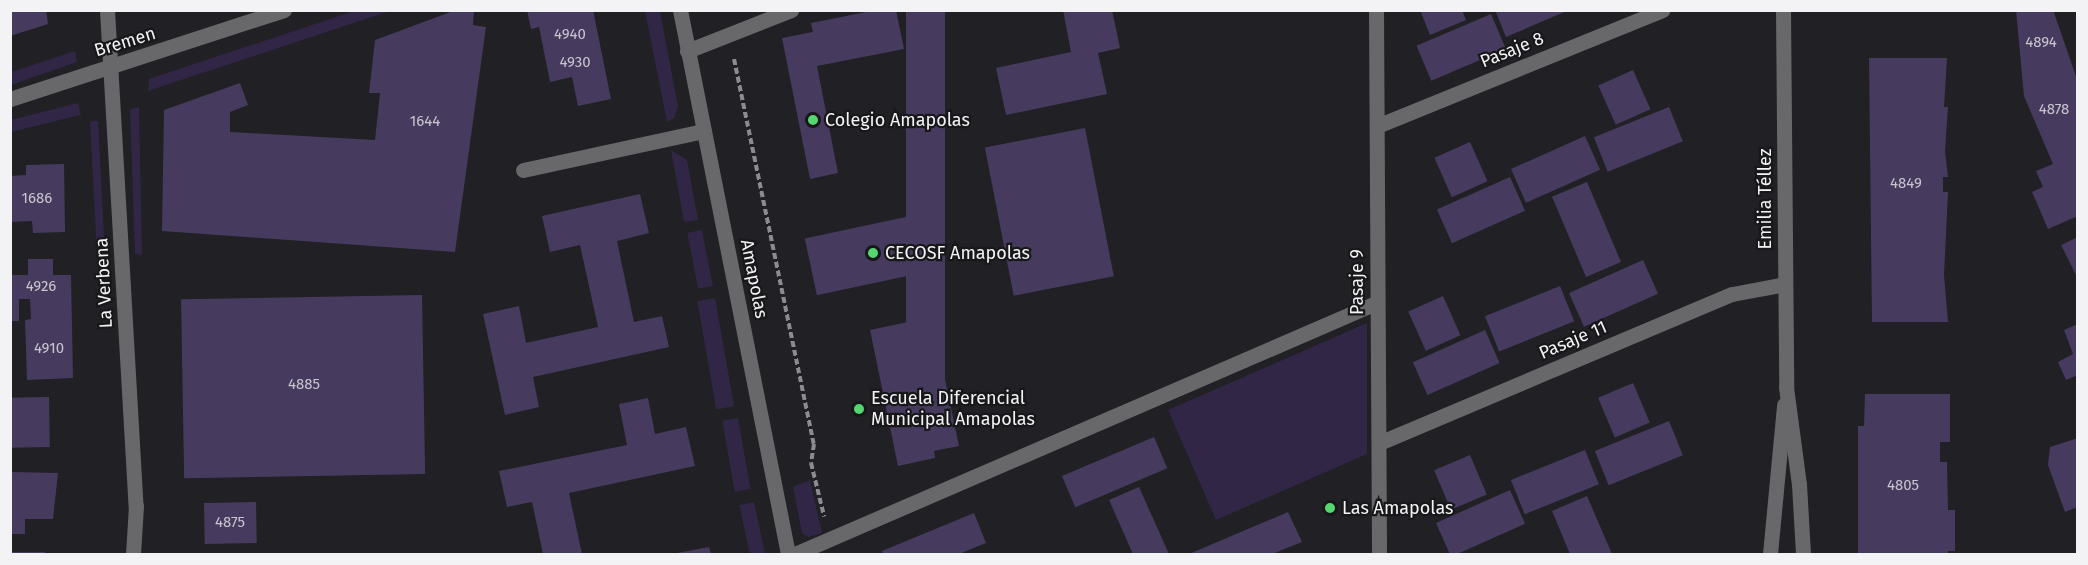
<!DOCTYPE html>
<meta charset="utf-8">
<style>
body{margin:0}
#map{position:relative;width:2088px;height:565px;overflow:hidden;background:#212024;font-family:"Fira Sans",sans-serif}
div>[style]{position:absolute}
.green>*{inset:0;background:#312646;transform-origin:0 0}
.building>*{inset:0;background:#463b5e;transform-origin:0 0}
.path>*{height:4px;margin-top:-2px;transform-origin:0;background:repeating-linear-gradient(90deg,#8c8c8f 0 6px,transparent 0 9px)}
.minor>*{height:15px;margin:-7.5px;padding:0 7.5px;transform-origin:7.5px;border-radius:7.5px;background:#686769}
.dots>*{width:16px;height:16px;translate:-50% -50%;box-sizing:border-box;border:3px solid #18171a;border-radius:50%}
span{translate:-50% -50%;white-space:nowrap;text-align:center;line-height:1.15;-webkit-text-stroke:4.5px #18171a;paint-order:stroke}
.number-label{font-size:15px;color:#c8c5cf}
.number-label span{-webkit-text-stroke-width:0}
.street-label{font-size:18px;color:#f3f3f5}
.poi-label{font-size:18px;color:#f3f3f5}
.left{translate:0 -50%;text-align:left}
.frame{position:absolute;inset:0;border:12px solid #f3f3f5;pointer-events:none}
</style>
<div id="map">
<div class="green">
<i style="clip-path:polygon(354px 11px,390px 11px,148px 91px,149px 79px)"></i>
<i style="clip-path:polygon(645px 11px,660px 11px,678px 107px,674px 118px,667px 122px)"></i>
<i style="clip-path:polygon(75px 51px,77px 62px,11px 85px,11px 72px)"></i>
<i style="left:78px;top:103px;width:12px;height:71px;rotate:76deg"></i>
<i style="clip-path:polygon(139px 107px,142px 255px,135px 254px,130px 109px)"></i>
<i style="left:98px;top:121px;width:136px;height:8px;rotate:87deg"></i>
<i style="clip-path:polygon(671px 150px,687px 160px,698px 220px,684px 222px)"></i>
<i style="left:702px;top:230px;width:57px;height:15px;rotate:79deg"></i>
<i style="left:715px;top:298px;width:110px;height:18px;rotate:80deg"></i>
<i style="clip-path:polygon(1367px 323px,1367px 454px,1216px 520px,1168px 410px)"></i>
<i style="left:738px;top:418px;width:72px;height:16px;rotate:80deg"></i>
<i style="clip-path:polygon(810px 480px,822px 533px,808px 537px,802px 533px,793px 487px)"></i>
<i style="left:754px;top:502px;width:53px;height:15px;rotate:78deg"></i>
</div>
<div class="building">
<i style="clip-path:polygon(10px 10px,46px 10px,48px 24px,10px 36px)"></i>
<i style="clip-path:polygon(456px 10px,474px 10px,473px 25px,486px 27px,455px 252px,162px 231px,164px 110px,240px 83px,248px 105px,230px 112px,230px 132px,375px 140px,380px 93px,369px 93px,375px 40px)"></i>
<i style="clip-path:polygon(527px 10px,593px 10px,611px 99px,578px 106px,572px 77px,550px 82px,539px 27px,531px 29px)"></i>
<i style="clip-path:polygon(876px 10px,896px 10px,904px 49px,817px 66px,838px 173px,810px 179px,782px 38px,813px 32px,811px 23px)"></i>
<i style="left:906px;top:10px;width:39px;height:394px"></i>
<i style="clip-path:polygon(1063px 10px,1112px 10px,1120px 48px,1098px 53px,1107px 94px,1006px 115px,996px 68px,1071px 52px)"></i>
<i style="clip-path:polygon(1420px 10px,1462px 10px,1466px 20px,1430px 35px)"></i>
<i style="clip-path:polygon(1495px 10px,1569px 10px,1506px 37px)"></i>
<i style="clip-path:polygon(2016px 10px,2053px 10px,2078px 82px,2078px 216px,2048px 229px,2032px 192px,2043px 187px,2036px 171px,2053px 164px,2024px 96px)"></i>
<i style="left:1491px;top:14px;width:38px;height:81px;rotate:67deg"></i>
<i style="clip-path:polygon(1869px 58px,1947px 58px,1944px 107px,1948px 107px,1945px 151px,1948px 177px,1943px 177px,1943px 192px,1948px 192px,1944px 275px,1948px 322px,1872px 322px)"></i>
<i style="left:1633px;top:70px;width:43px;height:38px;rotate:66deg"></i>
<i style="left:1669px;top:107px;width:37px;height:81px;rotate:68deg"></i>
<i style="left:1085px;top:128px;width:151px;height:102px;rotate:79deg"></i>
<i style="left:1585px;top:136px;width:37px;height:81px;rotate:66deg"></i>
<i style="left:1470px;top:142px;width:43px;height:39px;rotate:66deg"></i>
<i style="clip-path:polygon(64px 164px,65px 232px,33px 233px,32px 221px,10px 222px,10px 176px,26px 175px,26px 165px)"></i>
<i style="left:1510px;top:177px;width:37px;height:80px;rotate:66deg"></i>
<i style="left:1587px;top:182px;width:87px;height:38px;rotate:67deg"></i>
<i style="clip-path:polygon(640px 194px,649px 233px,617px 241px,634px 322px,662px 316px,669px 347px,533px 377px,539px 407px,505px 415px,483px 314px,519px 306px,526px 343px,598px 327px,580px 245px,550px 252px,542px 216px)"></i>
<i style="left:929px;top:212px;width:58px;height:127px;rotate:78deg"></i>
<i style="clip-path:polygon(2078px 237px,2078px 279px,2061px 245px)"></i>
<i style="clip-path:polygon(28px 259px,53px 259px,53px 275px,71px 275px,73px 378px,27px 380px,25px 320px,31px 319px,30px 299px,19px 299px,19px 321px,10px 321px,10px 275px,28px 275px)"></i>
<i style="left:1643px;top:260px;width:37px;height:81px;rotate:66deg"></i>
<i style="left:1560px;top:286px;width:38px;height:81px;rotate:68deg"></i>
<i style="left:422px;top:295px;width:179px;height:241px;rotate:89deg"></i>
<i style="left:1443px;top:296px;width:43px;height:38px;rotate:66deg"></i>
<i style="clip-path:polygon(932px 317px,959px 446px,934px 451px,935px 458px,898px 466px,870px 330px)"></i>
<i style="clip-path:polygon(2078px 324px,2078px 375px,2066px 380px,2058px 362px,2073px 354px,2064px 330px)"></i>
<i style="left:1485px;top:330px;width:36px;height:79px;rotate:66deg"></i>
<i style="left:1633px;top:383px;width:43px;height:38px;rotate:67deg"></i>
<i style="clip-path:polygon(1865px 394px,1950px 394px,1950px 442px,1940px 442px,1940px 462px,1947px 462px,1948px 510px,1955px 510px,1955px 551px,1948px 551px,1948px 554px,1858px 554px,1858px 426px,1864px 426px)"></i>
<i style="left:49px;top:397px;width:50px;height:39px;rotate:89deg"></i>
<i style="clip-path:polygon(648px 398px,655px 434px,686px 427px,695px 466px,569px 493px,582px 554px,543px 554px,532px 502px,507px 507px,499px 471px,627px 445px,619px 404px)"></i>
<i style="left:1669px;top:421px;width:37px;height:80px;rotate:68deg"></i>
<i style="left:1154px;top:437px;width:34px;height:100px;rotate:67deg"></i>
<i style="clip-path:polygon(2078px 438px,2078px 507px,2065px 512px,2048px 465px,2050px 447px)"></i>
<i style="left:1585px;top:450px;width:37px;height:80px;rotate:68deg"></i>
<i style="left:1470px;top:455px;width:43px;height:39px;rotate:67deg"></i>
<i style="clip-path:polygon(11px 472px,58px 473px,53px 519px,25px 519px,25px 534px,10px 534px)"></i>
<i style="clip-path:polygon(1139px 487px,1169px 554px,1133px 554px,1109px 500px)"></i>
<i style="left:1510px;top:490px;width:37px;height:81px;rotate:66deg"></i>
<i style="clip-path:polygon(1587px 496px,1612px 554px,1570px 554px,1552px 511px)"></i>
<i style="left:256px;top:502px;width:41px;height:52px;rotate:89deg"></i>
<i style="clip-path:polygon(1288px 512px,1302px 542px,1272px 554px,1189px 554px)"></i>
<i style="clip-path:polygon(974px 513px,986px 543px,959px 554px,883px 554px,882px 551px)"></i>
<i style="clip-path:polygon(709px 547px,711px 554px,677px 554px,677px 553px)"></i>
<i style="left:10px;top:552px;width:35px;height:2px"></i>
</div>
<div class="path">
<i style="left:734px;top:59px;width:393px;rotate:78.3deg"></i>
<i style="left:814px;top:444px;width:19px;rotate:99deg"></i>
<i style="left:811px;top:463px;width:55px;rotate:76.2deg"></i>
</div>
<div class="minor">
<i style="left:107px;top:10px;width:497px;rotate:86.7deg"></i>
<i style="left:136px;top:506px;width:48px;rotate:93.6deg"></i>
<i style="left:680px;top:10px;width:555px;rotate:78.77deg"></i>
<i style="left:1376px;top:10px;width:544px;rotate:89.68deg"></i>
<i style="left:1783px;top:10px;width:377px;rotate:89.5deg"></i>
<i style="left:1786px;top:387px;width:98px;rotate:82.4deg"></i>
<i style="left:1799px;top:484px;width:70px;rotate:86.7deg"></i>
<i style="left:687px;top:51px;width:112px;rotate:-21.5deg"></i>
<i style="left:10px;top:99px;width:288px;rotate:-18deg"></i>
<i style="left:1377px;top:126px;width:308px;rotate:-22.1deg"></i>
<i style="left:523px;top:170px;width:185px;rotate:-12.2deg"></i>
<i style="left:1379px;top:443px;width:383px;rotate:-22.9deg"></i>
<i style="left:1732px;top:294px;width:54px;rotate:-10.7deg"></i>
<i style="left:795px;top:554px;width:633px;rotate:-23.37deg"></i>
<i style="left:1770px;top:554px;width:150px;rotate:-84.6deg"></i>
</div>
<div class="dots">
<i style="left:813px;top:120px;background:#56d671"></i>
<i style="left:873px;top:253px;background:#56d671"></i>
<i style="left:859px;top:409px;background:#56d671"></i>
<i style="left:1330px;top:508px;background:#56d671"></i>
</div>
<div class="number-label">
<span style="left:570px;top:35px">4940</span>
<span style="left:2041px;top:43px">4894</span>
<span style="left:575px;top:63px">4930</span>
<span style="left:2054px;top:110px">4878</span>
<span style="left:425px;top:122px">1644</span>
<span style="left:1906px;top:184px">4849</span>
<span style="left:37px;top:199px">1686</span>
<span style="left:41px;top:287px">4926</span>
<span style="left:49px;top:349px">4910</span>
<span style="left:304px;top:385px">4885</span>
<span style="left:1903px;top:486px">4805</span>
<span style="left:230px;top:523px">4875</span>
</div>
<div class="street-label">
<span style="left:125px;top:42px;rotate:-17deg">Bremen</span>
<span style="left:1512px;top:50px;rotate:-22deg">Pasaje 8</span>
<span style="left:1765px;top:199px;rotate:-90deg">Emilia Téllez</span>
<span style="left:754px;top:279px;rotate:79deg">Amapolas</span>
<span style="left:1357px;top:282px;rotate:-90deg">Pasaje 9</span>
<span style="left:104px;top:283px;rotate:-93deg">La Verbena</span>
<span style="left:1573px;top:340px;rotate:-23deg">Pasaje 11</span>
</div>
<div class="poi-label">
<span class="left" style="left:825px;top:120px">Colegio Amapolas</span>
<span class="left" style="left:885px;top:253px">CECOSF Amapolas</span>
<span class="left" style="left:871px;top:409px">Escuela Diferencial<br>Municipal Amapolas</span>
<span class="left" style="left:1342px;top:508px">Las Amapolas</span>
</div>
<div class="frame"></div>
</div>
